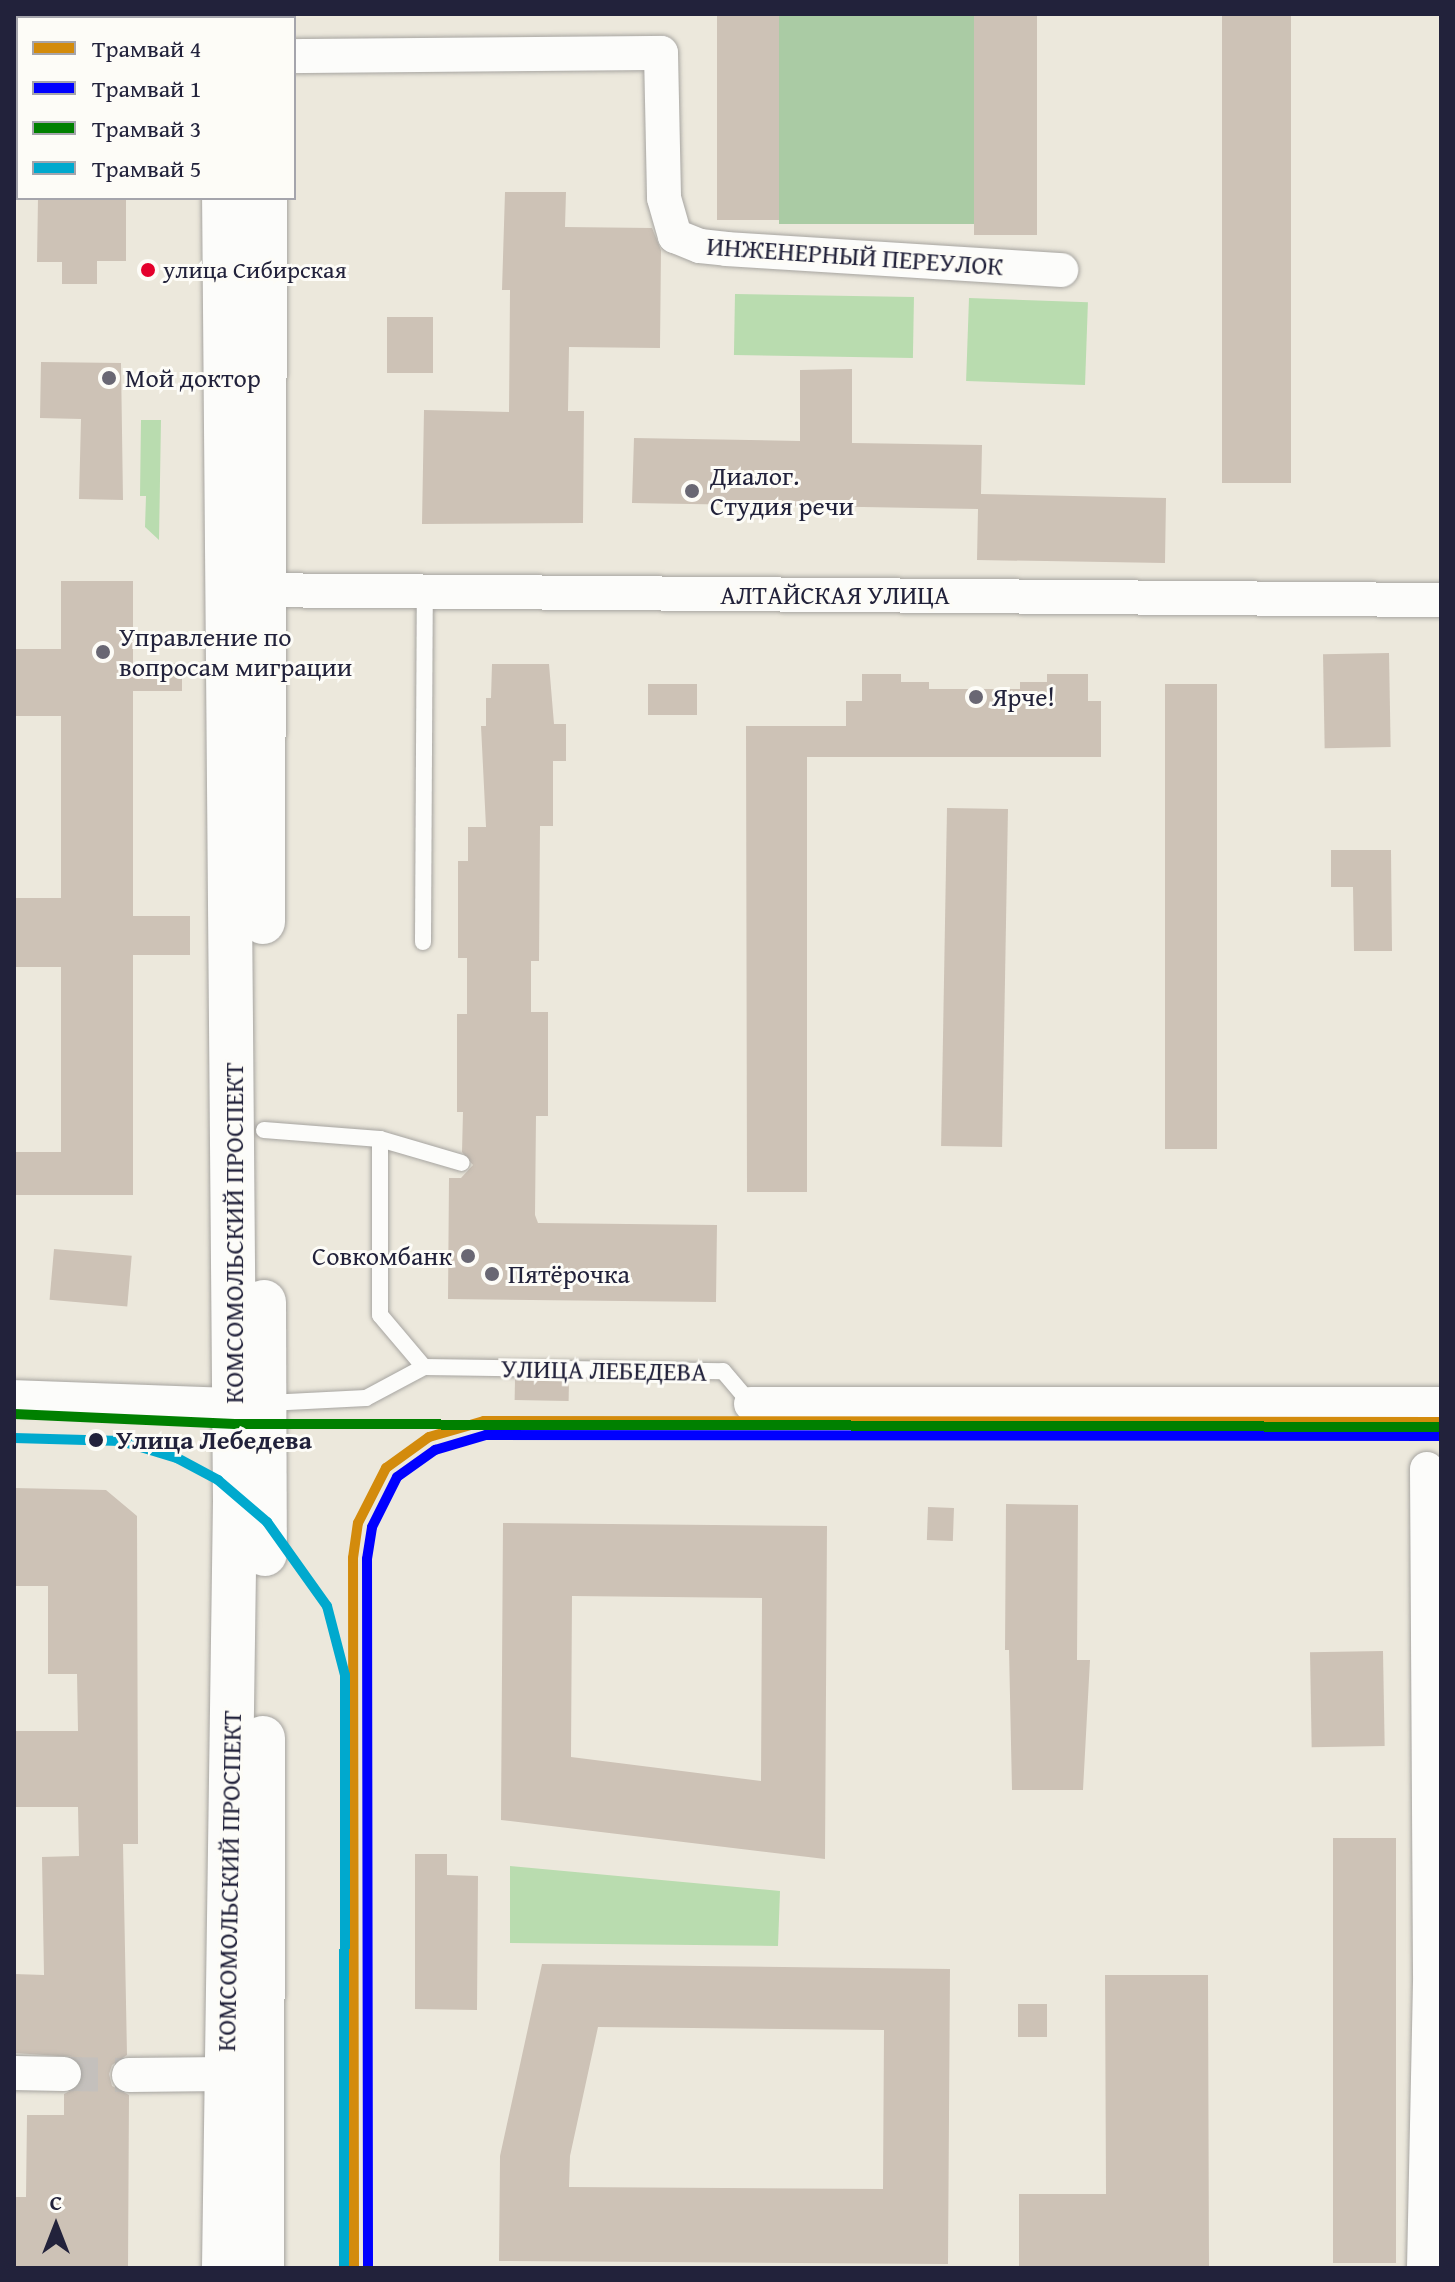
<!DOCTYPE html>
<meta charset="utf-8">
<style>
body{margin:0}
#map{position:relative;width:1455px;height:2282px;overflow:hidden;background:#ece8dc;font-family:"Gentium Book Plus",serif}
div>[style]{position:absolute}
.green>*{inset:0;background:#b9dcaf;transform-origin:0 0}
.forest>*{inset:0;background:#aacba4;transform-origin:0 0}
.building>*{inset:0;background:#cdc2b6;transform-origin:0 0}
.street-tunnel>*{height:34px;margin-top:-17px;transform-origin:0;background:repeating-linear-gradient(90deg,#c4c0bc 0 34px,transparent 0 51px)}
.roads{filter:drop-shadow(0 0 2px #a6a4a0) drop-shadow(0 0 2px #a6a4a0)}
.lane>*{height:16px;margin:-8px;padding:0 8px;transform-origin:8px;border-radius:8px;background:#fcfcfa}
.street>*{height:34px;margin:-17px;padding:0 17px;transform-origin:17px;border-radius:17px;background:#fcfcfa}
.primary>*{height:44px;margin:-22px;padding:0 22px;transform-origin:22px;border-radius:22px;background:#fcfcfa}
.tram-1>*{height:10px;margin:-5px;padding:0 5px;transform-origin:5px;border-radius:5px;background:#d38b0c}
.tram-2>*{height:10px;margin:-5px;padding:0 5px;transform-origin:5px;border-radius:5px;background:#00f}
.tram-3>*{height:10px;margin:-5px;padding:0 5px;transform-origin:5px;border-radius:5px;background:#008000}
.tram-4>*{height:10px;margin:-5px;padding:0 5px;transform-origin:5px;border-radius:5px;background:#00a9ce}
.dots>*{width:22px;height:22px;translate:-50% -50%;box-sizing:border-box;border:4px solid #fdfcf7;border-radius:50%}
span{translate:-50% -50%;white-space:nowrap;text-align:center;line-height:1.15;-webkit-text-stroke:6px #fdfcf7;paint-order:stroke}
.bus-label{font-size:24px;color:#22223b}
.left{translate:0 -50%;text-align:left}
.street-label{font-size:26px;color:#22223b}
.poi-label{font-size:26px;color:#22223b}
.right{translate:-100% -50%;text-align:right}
.stop-label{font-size:26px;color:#22223b;font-weight:700}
.frame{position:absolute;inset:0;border:16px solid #22223b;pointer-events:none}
.legend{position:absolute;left:16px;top:16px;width:280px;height:184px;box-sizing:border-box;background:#fdfcf7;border:2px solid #a5a5ac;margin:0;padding:10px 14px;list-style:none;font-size:24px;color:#22223b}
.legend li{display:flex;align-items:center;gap:16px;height:40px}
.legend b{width:40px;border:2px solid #a5a5ac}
.north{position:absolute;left:16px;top:2186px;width:80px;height:80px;-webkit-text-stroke:6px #fdfcf7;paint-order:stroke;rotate:0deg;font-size:22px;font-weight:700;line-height:32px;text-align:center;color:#22223b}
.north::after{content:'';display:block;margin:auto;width:28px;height:36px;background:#22223b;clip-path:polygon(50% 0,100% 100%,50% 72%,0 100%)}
</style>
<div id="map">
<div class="green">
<i style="left:735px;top:294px;width:179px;height:61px;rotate:1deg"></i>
<i style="left:969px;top:298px;width:119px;height:83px;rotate:2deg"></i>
<i style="clip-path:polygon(141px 420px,161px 420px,159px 540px,145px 527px,146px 496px,140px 496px)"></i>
<i style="clip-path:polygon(510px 1866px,780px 1891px,778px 1946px,510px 1943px)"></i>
</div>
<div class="forest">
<i style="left:779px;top:14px;width:195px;height:210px"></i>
</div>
<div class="building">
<i style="left:717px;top:14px;width:62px;height:206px"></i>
<i style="left:974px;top:14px;width:63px;height:221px"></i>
<i style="left:1222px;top:14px;width:69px;height:469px"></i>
<i style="clip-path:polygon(505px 192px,566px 192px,565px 227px,652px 228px,661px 250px,660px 348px,569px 347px,568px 411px,584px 411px,583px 523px,422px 524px,424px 410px,509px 412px,510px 290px,502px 290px)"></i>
<i style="clip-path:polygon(38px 198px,126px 198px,126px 261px,97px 261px,97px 284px,62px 284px,62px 262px,37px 262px)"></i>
<i style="left:387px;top:317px;width:46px;height:56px"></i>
<i style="clip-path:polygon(41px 362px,121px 363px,123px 500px,79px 499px,81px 419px,40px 418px)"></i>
<i style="clip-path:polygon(852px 369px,852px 443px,982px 445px,981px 494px,1166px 498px,1165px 563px,977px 560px,978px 509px,632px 503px,634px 438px,800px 441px,800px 370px)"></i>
<i style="clip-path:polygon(61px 581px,133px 581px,133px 663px,182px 663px,182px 691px,133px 691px,133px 916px,190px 916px,190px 955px,133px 955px,133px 1195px,14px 1195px,14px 1152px,61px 1152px,61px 967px,14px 967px,14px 898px,61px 898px,61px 716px,14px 716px,14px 649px,61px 649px)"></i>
<i style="left:1389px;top:653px;width:94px;height:66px;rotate:89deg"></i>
<i style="clip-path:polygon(492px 664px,549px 664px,554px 724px,566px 724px,566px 761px,553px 761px,553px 826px,540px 826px,539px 961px,531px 961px,531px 1012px,548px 1012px,548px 1116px,536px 1116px,535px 1215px,538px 1223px,717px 1225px,716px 1302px,448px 1299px,449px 1178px,461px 1178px,473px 1165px,462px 1152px,463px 1112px,457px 1112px,457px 1014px,467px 1014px,467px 958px,458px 958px,458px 861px,468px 861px,468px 827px,486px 827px,481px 726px,486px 726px,486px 698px,491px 698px)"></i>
<i style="clip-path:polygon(862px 674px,901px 674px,901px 682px,929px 682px,929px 689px,1020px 689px,1020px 682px,1047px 682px,1047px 674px,1088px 674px,1088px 701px,1101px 701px,1101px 757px,807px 757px,807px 1192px,747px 1192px,746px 726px,846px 726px,846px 701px,862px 701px)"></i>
<i style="left:697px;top:684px;width:31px;height:49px;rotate:90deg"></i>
<i style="left:1165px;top:684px;width:52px;height:465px"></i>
<i style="left:947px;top:808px;width:61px;height:338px;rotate:1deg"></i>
<i style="clip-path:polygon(1331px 850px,1391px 850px,1392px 951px,1354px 951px,1353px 887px,1331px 887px)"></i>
<i style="left:54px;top:1249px;width:78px;height:51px;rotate:5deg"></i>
<i style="left:515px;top:1379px;width:54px;height:21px;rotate:1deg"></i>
<i style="clip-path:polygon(14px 1488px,106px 1490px,137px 1516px,138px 1844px,123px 1844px,127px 2055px,112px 2065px,109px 2074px,112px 2086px,129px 2095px,128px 2268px,14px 2268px,14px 2197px,26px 2197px,27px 2115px,64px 2115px,64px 2094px,81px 2085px,84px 2074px,74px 2057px,14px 2053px,14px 1974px,44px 1975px,42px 1857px,79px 1856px,78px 1807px,14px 1807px,14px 1731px,78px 1731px,77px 1674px,48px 1674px,48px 1586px,14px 1586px)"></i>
<i style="clip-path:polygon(1006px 1504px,1078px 1505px,1077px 1660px,1090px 1660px,1083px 1790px,1012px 1790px,1009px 1650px,1005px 1650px)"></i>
<i style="left:928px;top:1507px;width:26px;height:33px;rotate:2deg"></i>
<i style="clip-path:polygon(evenodd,503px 1523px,827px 1526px,825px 1859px,501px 1820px,503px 1523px,572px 1596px,762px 1598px,761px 1781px,571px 1757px,572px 1596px)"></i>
<i style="left:1383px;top:1651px;width:95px;height:73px;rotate:89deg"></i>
<i style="left:1333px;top:1838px;width:63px;height:425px"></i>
<i style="clip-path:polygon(415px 1854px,447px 1854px,447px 1875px,478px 1876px,477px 2010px,415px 2009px)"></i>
<i style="clip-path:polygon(evenodd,542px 1964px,950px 1969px,948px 2264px,499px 2261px,500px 2156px,542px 1964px,598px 2027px,884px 2030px,883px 2189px,569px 2187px,570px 2156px,598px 2027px)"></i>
<i style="clip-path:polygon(1105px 1975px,1208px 1975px,1209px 2268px,1019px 2268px,1019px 2194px,1106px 2194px)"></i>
<i style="left:1047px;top:2004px;width:33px;height:29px;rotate:90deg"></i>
</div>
<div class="street-tunnel">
<i style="left:64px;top:2074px;width:65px;rotate:0.9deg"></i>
</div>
<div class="roads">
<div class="lane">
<i style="left:423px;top:942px;width:353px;rotate:-89.7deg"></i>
<i style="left:264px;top:1130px;width:116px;rotate:4.4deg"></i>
<i style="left:380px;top:1139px;width:85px;rotate:16.3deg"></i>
<i style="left:380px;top:1139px;width:176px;rotate:90deg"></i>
<i style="left:380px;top:1315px;width:68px;rotate:49.8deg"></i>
<i style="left:268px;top:1403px;width:98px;rotate:-2.9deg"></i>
<i style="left:366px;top:1398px;width:66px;rotate:-28.1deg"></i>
<i style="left:424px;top:1367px;width:299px;rotate:0.8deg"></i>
<i style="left:723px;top:1371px;width:43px;rotate:49.7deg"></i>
</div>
<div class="street">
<i style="left:294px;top:56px;width:367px;rotate:-0.5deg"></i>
<i style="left:661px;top:53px;width:145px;rotate:88.8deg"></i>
<i style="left:664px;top:198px;width:40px;rotate:74deg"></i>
<i style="left:675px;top:236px;width:27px;rotate:22deg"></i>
<i style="left:700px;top:246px;width:27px;rotate:6deg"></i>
<i style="left:727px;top:249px;width:335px;rotate:3.6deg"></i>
<i style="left:242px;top:590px;width:1199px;rotate:0.48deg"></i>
<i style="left:14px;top:1397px;width:220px;rotate:2.1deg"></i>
<i style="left:751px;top:1404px;width:690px"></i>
<i style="left:14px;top:2073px;width:50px;rotate:1.1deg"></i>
<i style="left:129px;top:2075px;width:96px;rotate:-0.6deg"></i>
<i style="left:1424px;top:2268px;width:293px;rotate:-88.8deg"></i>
<i style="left:1430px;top:1975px;width:506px;rotate:-90.34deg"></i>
</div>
<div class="primary">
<i style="left:224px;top:14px;width:4px;rotate:90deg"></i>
<i style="left:266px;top:18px;width:4px;rotate:-90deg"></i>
<i style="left:263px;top:922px;width:724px;rotate:-89.84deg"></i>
<i style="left:264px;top:1302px;width:252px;rotate:89.8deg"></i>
<i style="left:224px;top:2268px;width:766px;rotate:-89.18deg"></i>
<i style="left:235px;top:1502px;width:1304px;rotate:-90.48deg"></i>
<i style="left:262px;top:2268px;width:530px;rotate:-89.89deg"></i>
</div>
</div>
<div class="tram-1">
<i style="left:354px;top:2268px;width:710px;rotate:-90.08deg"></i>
<i style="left:353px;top:1558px;width:35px;rotate:-82deg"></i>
<i style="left:358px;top:1523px;width:62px;rotate:-63deg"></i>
<i style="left:386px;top:1468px;width:53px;rotate:-35.8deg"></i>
<i style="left:429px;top:1437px;width:57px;rotate:-16.2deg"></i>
<i style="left:484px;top:1421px;width:957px;rotate:0.06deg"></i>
</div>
<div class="tram-2">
<i style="left:368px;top:2268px;width:709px;rotate:-90.08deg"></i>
<i style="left:367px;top:1559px;width:32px;rotate:-81deg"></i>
<i style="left:372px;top:1527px;width:56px;rotate:-63.4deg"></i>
<i style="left:397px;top:1477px;width:47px;rotate:-35.4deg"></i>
<i style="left:435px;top:1450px;width:53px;rotate:-16.4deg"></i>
<i style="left:486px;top:1435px;width:955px;rotate:0.06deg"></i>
</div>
<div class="tram-3">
<i style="left:14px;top:1414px;width:221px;rotate:2.6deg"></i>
<i style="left:235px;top:1424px;width:1206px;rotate:0.14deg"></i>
</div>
<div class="tram-4">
<i style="left:14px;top:1438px;width:107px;rotate:1.6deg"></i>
<i style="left:121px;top:1441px;width:59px;rotate:16.9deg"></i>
<i style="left:177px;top:1458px;width:47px;rotate:28.2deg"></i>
<i style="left:218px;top:1480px;width:65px;rotate:40.6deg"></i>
<i style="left:267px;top:1522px;width:103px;rotate:54.5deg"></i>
<i style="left:327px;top:1606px;width:71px;rotate:75.4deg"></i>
<i style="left:345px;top:1675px;width:593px;rotate:90.1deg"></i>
</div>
<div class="dots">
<i style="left:148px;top:270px;background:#e4002b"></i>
<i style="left:109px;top:378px;background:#696773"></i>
<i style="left:692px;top:491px;background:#696773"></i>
<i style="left:103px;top:652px;background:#696773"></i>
<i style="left:976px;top:697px;background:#696773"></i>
<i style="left:468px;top:1256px;background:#696773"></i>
<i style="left:492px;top:1274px;background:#696773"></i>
<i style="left:96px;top:1440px;background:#22223b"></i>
</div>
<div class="bus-label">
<span class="left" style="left:163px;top:270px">улица Сибирская</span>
</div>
<div class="street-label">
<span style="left:855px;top:256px;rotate:4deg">ИНЖЕНЕРНЫЙ ПЕРЕУЛОК</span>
<span style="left:835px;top:595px">АЛТАЙСКАЯ УЛИЦА</span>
<span style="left:234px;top:1233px;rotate:-90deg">КОМСОМОЛЬСКИЙ ПРОСПЕКТ</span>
<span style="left:604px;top:1370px;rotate:1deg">УЛИЦА ЛЕБЕДЕВА</span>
<span style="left:229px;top:1881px;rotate:-89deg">КОМСОМОЛЬСКИЙ ПРОСПЕКТ</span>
</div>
<div class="poi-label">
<span class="left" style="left:125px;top:378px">Мой доктор</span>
<span class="left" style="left:710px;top:491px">Диалог.<br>Студия речи</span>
<span class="left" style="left:119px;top:652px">Управление по<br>вопросам миграции</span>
<span class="left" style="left:992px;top:697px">Ярче!</span>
<span class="right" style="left:452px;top:1256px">Совкомбанк</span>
<span class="left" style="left:508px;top:1274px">Пятёрочка</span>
</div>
<div class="stop-label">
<span class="left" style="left:116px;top:1440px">Улица Лебедева</span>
</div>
<div class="frame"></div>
<ul class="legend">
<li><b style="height:10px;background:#d38b0c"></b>Трамвай 4</li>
<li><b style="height:10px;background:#00f"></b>Трамвай 1</li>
<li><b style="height:10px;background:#008000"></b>Трамвай 3</li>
<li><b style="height:10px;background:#00a9ce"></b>Трамвай 5</li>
</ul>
<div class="north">С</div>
</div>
